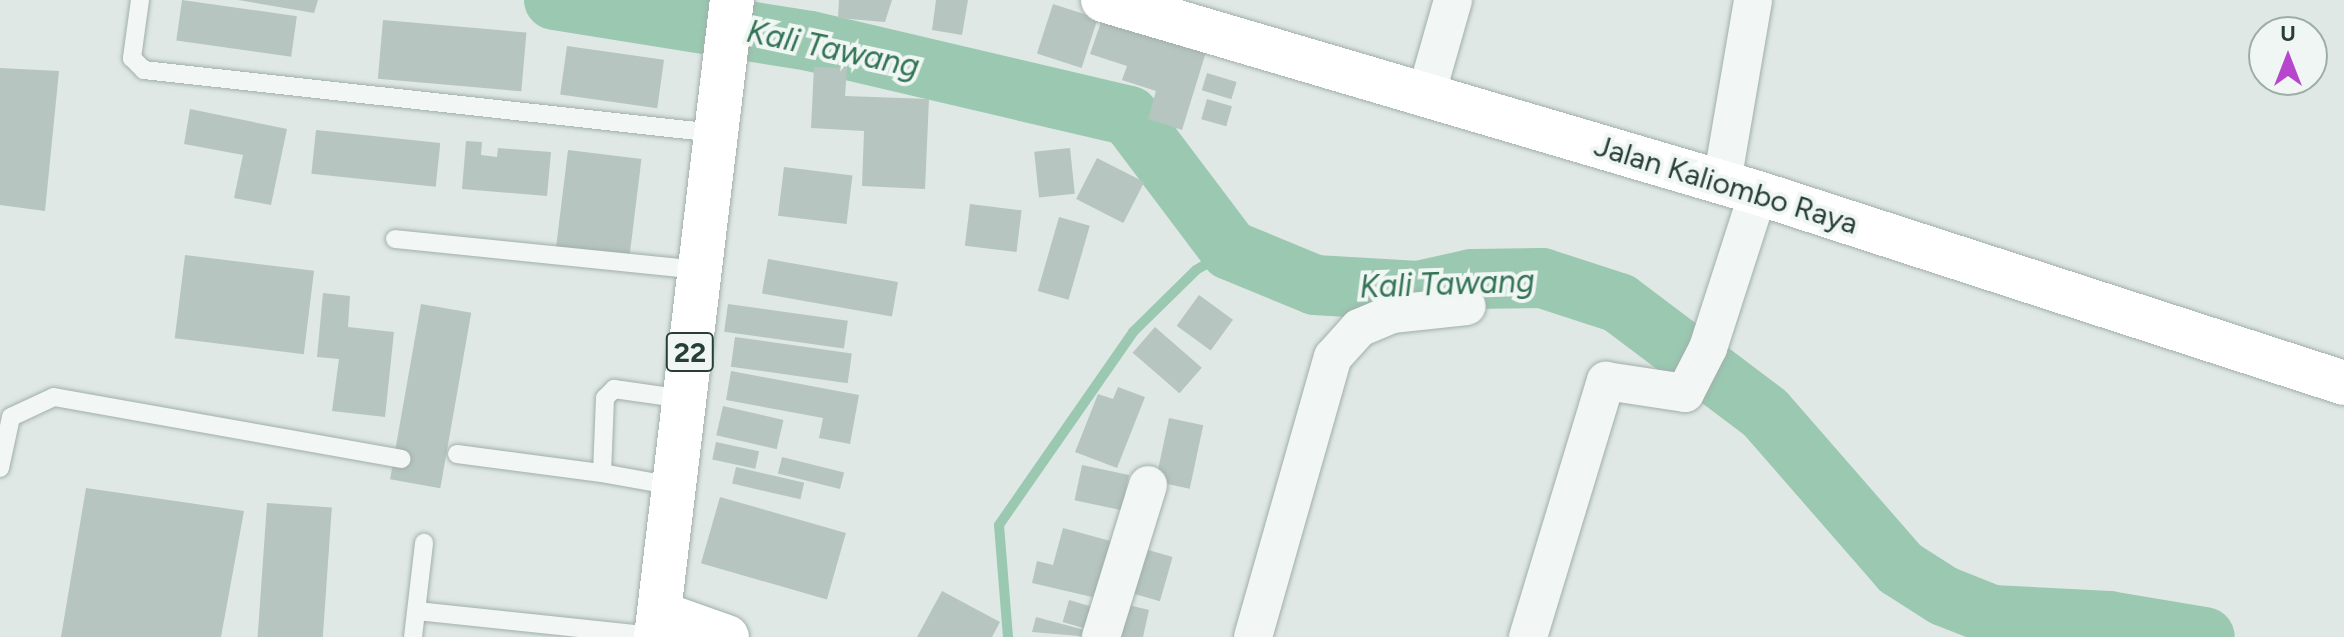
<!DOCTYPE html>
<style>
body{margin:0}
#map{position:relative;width:2344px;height:637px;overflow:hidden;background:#dfe8e5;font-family:Figtree,sans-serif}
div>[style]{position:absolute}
.stream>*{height:10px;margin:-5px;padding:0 5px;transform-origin:5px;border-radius:5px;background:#9ac8b1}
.river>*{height:60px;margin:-30px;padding:0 30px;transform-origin:30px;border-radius:30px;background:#9ac8b1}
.building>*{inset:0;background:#b6c5bf;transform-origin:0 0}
.roads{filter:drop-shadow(0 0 2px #a1afaa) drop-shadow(0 0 2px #a1afaa)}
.lane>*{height:18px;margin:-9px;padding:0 9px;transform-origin:9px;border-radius:9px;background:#f2f6f5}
.street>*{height:38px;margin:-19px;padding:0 19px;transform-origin:19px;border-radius:19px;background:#f2f6f5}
.secondary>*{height:44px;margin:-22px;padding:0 22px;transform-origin:22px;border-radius:22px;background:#fff}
.highway>*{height:44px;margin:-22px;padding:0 22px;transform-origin:22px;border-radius:22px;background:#fff}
span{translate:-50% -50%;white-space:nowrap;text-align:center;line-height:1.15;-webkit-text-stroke:8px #eff6f3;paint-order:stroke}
.shield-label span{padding:2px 6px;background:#eff6f3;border:2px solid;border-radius:6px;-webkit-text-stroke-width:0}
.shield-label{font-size:28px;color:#283f37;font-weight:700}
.street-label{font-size:30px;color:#283f37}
.water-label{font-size:32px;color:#337255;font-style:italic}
.north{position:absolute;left:2248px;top:16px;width:80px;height:80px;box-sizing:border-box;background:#eff6f3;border:2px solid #9fada8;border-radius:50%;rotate:0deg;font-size:22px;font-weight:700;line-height:32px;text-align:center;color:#283f37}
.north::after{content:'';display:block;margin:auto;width:28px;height:36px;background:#b646cc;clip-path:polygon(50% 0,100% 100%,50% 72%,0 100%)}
</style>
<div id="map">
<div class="stream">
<i style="left:1008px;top:637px;width:112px;rotate:-94.6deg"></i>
<i style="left:999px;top:525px;width:235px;rotate:-55.2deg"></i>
<i style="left:1133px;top:332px;width:88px;rotate:-44.5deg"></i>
<i style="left:1196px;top:270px;width:39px;rotate:-30deg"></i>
</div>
<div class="river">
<i style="left:554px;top:0;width:259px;rotate:9.1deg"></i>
<i style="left:810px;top:41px;width:328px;rotate:13.2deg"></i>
<i style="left:1129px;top:116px;width:168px;rotate:53deg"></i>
<i style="left:1230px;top:250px;width:92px;rotate:22.4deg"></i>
<i style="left:1315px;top:285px;width:103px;rotate:3.3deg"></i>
<i style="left:1418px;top:291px;width:55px;rotate:-12.5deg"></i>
<i style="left:1472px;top:279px;width:70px;rotate:-0.8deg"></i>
<i style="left:1542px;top:278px;width:81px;rotate:18deg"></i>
<i style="left:1619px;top:303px;width:183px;rotate:37deg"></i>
<i style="left:1765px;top:413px;width:206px;rotate:48.9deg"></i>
<i style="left:1900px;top:568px;width:52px;rotate:32.5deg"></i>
<i style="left:1944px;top:596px;width:52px;rotate:21.6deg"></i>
<i style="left:1992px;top:615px;width:117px;rotate:2.9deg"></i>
<i style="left:2109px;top:621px;width:97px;rotate:9.5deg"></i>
</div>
<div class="building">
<i style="left:182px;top:0;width:116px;height:41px;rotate:8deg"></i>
<i style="clip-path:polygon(238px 0,318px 0,314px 13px)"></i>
<i style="clip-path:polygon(839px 0,892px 0,885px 22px,838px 18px)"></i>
<i style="clip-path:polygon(936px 0,968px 0,962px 35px,932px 30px)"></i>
<i style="left:1053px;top:4px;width:47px;height:52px;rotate:18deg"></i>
<i style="clip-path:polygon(1102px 19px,1206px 52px,1182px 130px,1148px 119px,1156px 91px,1122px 80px,1127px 66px,1090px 54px)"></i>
<i style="left:383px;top:20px;width:144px;height:59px;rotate:5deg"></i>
<i style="left:567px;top:46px;width:98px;height:49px;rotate:8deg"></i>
<i style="clip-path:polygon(814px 67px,847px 68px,845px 96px,929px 99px,925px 189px,862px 186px,864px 131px,811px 128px)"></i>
<i style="clip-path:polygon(0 68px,59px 71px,45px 211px,0 205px)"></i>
<i style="left:1207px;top:73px;width:31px;height:18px;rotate:17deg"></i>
<i style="left:1207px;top:99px;width:26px;height:21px;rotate:16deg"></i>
<i style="clip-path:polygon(190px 109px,287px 129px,271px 205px,234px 198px,243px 155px,184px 144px)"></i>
<i style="left:316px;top:130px;width:125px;height:44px;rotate:6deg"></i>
<i style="clip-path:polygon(466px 141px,482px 142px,481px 155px,497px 157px,498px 148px,551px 152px,547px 196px,462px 189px)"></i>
<i style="left:1070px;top:148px;width:46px;height:36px;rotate:84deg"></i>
<i style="left:568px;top:150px;width:74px;height:102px;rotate:7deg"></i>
<i style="left:1097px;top:158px;width:53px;height:46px;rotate:27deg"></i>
<i style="left:784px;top:167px;width:69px;height:49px;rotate:7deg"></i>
<i style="left:970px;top:204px;width:52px;height:42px;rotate:7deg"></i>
<i style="left:1059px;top:217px;width:32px;height:77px;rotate:16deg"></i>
<i style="left:185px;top:255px;width:130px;height:84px;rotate:7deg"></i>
<i style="left:768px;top:259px;width:132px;height:35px;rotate:10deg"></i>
<i style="clip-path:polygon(323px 293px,350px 296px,348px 327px,394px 332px,385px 417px,332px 411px,339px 359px,317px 357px)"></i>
<i style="left:1199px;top:295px;width:42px;height:38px;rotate:36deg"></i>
<i style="left:421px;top:304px;width:51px;height:178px;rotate:10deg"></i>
<i style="left:728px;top:304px;width:121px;height:28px;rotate:8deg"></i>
<i style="left:1155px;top:327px;width:62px;height:34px;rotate:41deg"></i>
<i style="left:735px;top:337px;width:118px;height:30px;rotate:8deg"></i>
<i style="clip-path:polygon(731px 371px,859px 395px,850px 444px,819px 438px,823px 418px,726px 400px)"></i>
<i style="clip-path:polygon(1118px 387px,1145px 397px,1117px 468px,1075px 452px,1098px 394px,1113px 399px)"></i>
<i style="left:723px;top:406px;width:62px;height:30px;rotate:13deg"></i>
<i style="left:1169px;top:418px;width:35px;height:65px;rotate:12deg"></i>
<i style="left:716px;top:442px;width:44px;height:18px;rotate:12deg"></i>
<i style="left:782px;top:457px;width:64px;height:17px;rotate:14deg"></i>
<i style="left:1082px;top:465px;width:48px;height:36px;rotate:12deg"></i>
<i style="left:736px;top:467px;width:70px;height:17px;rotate:13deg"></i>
<i style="clip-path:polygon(86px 488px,244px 511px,221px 637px,61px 637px)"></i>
<i style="left:720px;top:497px;width:131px;height:69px;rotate:16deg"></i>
<i style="left:267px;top:503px;width:65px;height:136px;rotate:4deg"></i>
<i style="clip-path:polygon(1063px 528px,1114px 542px,1105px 600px,1032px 583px,1037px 561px,1053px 565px)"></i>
<i style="left:1138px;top:547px;width:36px;height:46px;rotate:16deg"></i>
<i style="clip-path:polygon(942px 591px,1000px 622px,992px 637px,917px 637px)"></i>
<i style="left:1069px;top:600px;width:35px;height:23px;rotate:16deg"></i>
<i style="clip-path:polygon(1116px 602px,1149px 610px,1143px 637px,1107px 637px)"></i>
<i style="clip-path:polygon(1036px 617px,1092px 632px,1091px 637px,1032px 632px)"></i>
</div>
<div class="roads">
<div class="lane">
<i style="left:140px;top:0;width:59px;rotate:97.9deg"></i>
<i style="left:132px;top:58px;width:17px;rotate:45deg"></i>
<i style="left:144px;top:70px;width:574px;rotate:6.3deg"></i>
<i style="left:395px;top:239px;width:307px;rotate:5.8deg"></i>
<i style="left:457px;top:454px;width:146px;rotate:7.5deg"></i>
<i style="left:0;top:468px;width:52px;rotate:-77.8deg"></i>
<i style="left:11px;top:417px;width:47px;rotate:-24.9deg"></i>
<i style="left:54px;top:397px;width:353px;rotate:10.1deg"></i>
<i style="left:674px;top:486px;width:73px;rotate:-169.8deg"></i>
<i style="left:602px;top:473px;width:75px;rotate:-87.7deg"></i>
<i style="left:605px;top:398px;width:13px;rotate:-45deg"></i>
<i style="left:614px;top:389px;width:71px;rotate:8.1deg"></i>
<i style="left:417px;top:611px;width:240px;rotate:6deg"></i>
<i style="left:413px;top:637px;width:95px;rotate:-83.3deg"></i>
</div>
<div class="street">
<i style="left:1426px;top:95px;width:99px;rotate:-74.1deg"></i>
<i style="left:1722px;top:182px;width:185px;rotate:-80.3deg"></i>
<i style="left:1101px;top:637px;width:159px;rotate:-72.8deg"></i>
<i style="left:1253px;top:637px;width:291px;rotate:-74.1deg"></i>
<i style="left:1333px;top:357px;width:39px;rotate:-48deg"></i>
<i style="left:1359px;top:328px;width:36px;rotate:-23deg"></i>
<i style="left:1392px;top:314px;width:75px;rotate:-6.1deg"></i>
<i style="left:1528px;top:637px;width:268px;rotate:-73.1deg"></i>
<i style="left:1606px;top:381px;width:80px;rotate:8.6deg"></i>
<i style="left:1685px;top:393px;width:51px;rotate:-62.9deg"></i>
<i style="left:1708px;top:348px;width:163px;rotate:-72.1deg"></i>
</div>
<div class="secondary">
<i style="left:1103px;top:0;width:683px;rotate:16.42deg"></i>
<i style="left:1758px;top:193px;width:616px;rotate:17.96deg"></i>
<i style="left:659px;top:613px;width:72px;rotate:19.4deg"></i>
</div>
<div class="highway">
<i style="left:656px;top:637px;width:642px;rotate:-83.2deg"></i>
</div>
</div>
<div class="shield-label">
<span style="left:690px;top:352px">22</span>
</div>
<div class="street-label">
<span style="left:1726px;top:185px;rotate:17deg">Jalan Kaliombo Raya</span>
</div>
<div class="water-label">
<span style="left:833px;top:49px;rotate:12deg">Kali Tawang</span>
<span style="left:1447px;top:284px;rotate:-2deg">Kali Tawang</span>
</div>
<div class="north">U</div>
</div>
